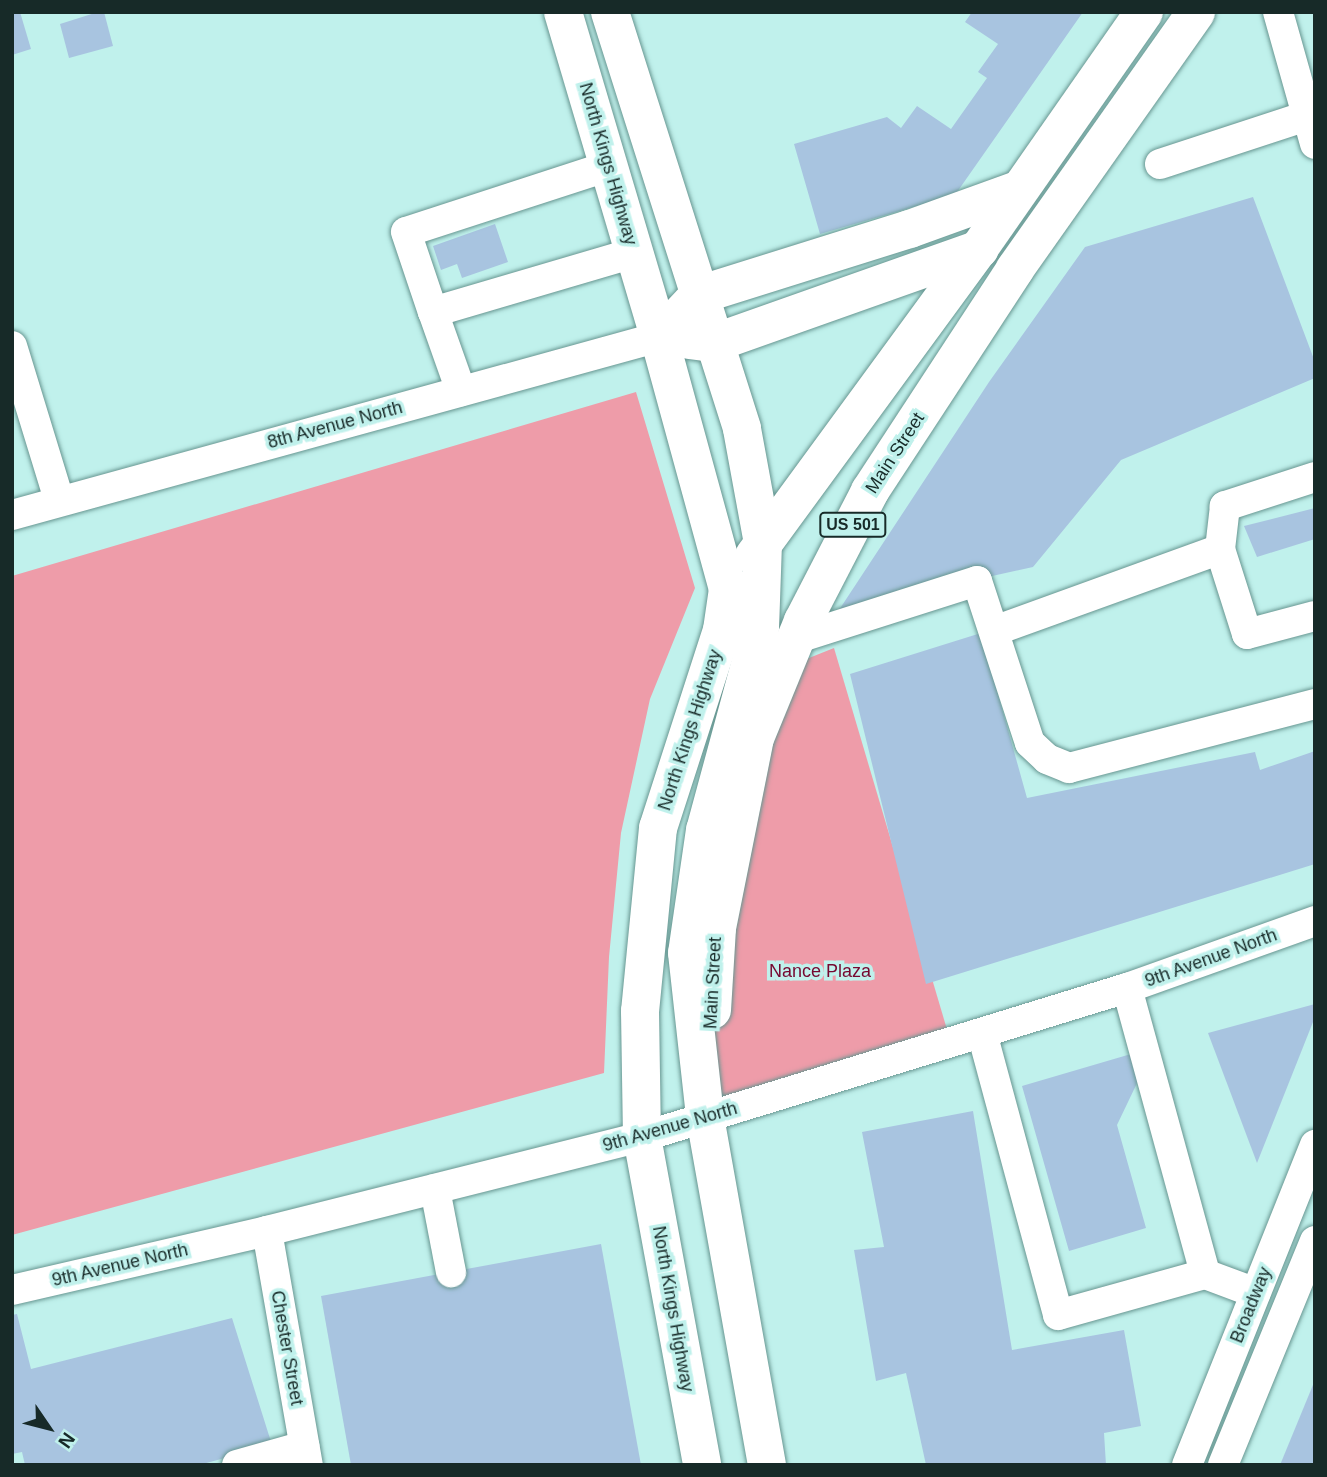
<!DOCTYPE html>
<style>
body{margin:0}
#map{position:relative;width:1327px;height:1477px;overflow:hidden;background:#c0f1ec;font-family:Arial,sans-serif}
div>[style]{position:absolute}
.green>*{inset:0;background:#ee9ca9}
.building>*{inset:0;background:#a8c4e0}
.roads{filter:drop-shadow(0 0 2px #679691) drop-shadow(0 0 2px #679691)}
.minor>*{height:30px;margin:-15px;padding:0 15px;transform-origin:15px;border-radius:15px;background:#fff}
.major>*{height:38px;margin:-19px;padding:0 19px;transform-origin:19px;border-radius:19px;background:#fff}
span{translate:-50% -50%;white-space:nowrap;text-align:center;line-height:1.15;-webkit-text-stroke:7px #c0f1ec;paint-order:stroke}
.shield-label span{padding:2px 5px;background:#c0f1ec;border:2px solid;border-radius:5px;-webkit-text-stroke-width:0}
.shield-label{font-size:16px;color:#172a28;font-weight:700}
.street-label{font-size:18px;color:#172a28}
.park-label{font-size:18px;color:#760830}
.frame{position:absolute;inset:0;border:14px solid #172a28;pointer-events:none}
.north{position:absolute;left:14px;top:1393px;width:70px;height:70px;-webkit-text-stroke:5px #c0f1ec;paint-order:stroke;rotate:125deg;font-size:19px;font-weight:700;line-height:28px;text-align:center;color:#172a28}
.north::after{content:'';display:block;margin:auto;width:24px;height:32px;background:#172a28;clip-path:polygon(50% 0,100% 100%,50% 72%,0 100%)}
</style>
<div id="map">
<div class="green">
<i style="clip-path:polygon(636px 392px,695px 588px,650px 699px,621px 833px,609px 957px,604px 1073px,12px 1235px,12px 576px)"></i>
<i style="clip-path:polygon(834px 648px,951px 1043px,705px 1117px,717px 928px,784px 668px)"></i>
</div>
<div class="building">
<i style="clip-path:polygon(12px 12px,20px 12px,31px 49px,12px 55px)"></i>
<i style="clip-path:polygon(98px 12px,104px 12px,113px 46px,69px 58px,60px 24px)"></i>
<i style="clip-path:polygon(972px 12px,1083px 12px,955px 195px,820px 234px,794px 144px,887px 117px,901px 128px,917px 106px,951px 129px,987px 78px,978px 72px,998px 44px,965px 22px)"></i>
<i style="clip-path:polygon(1253px 197px,1315px 362px,1315px 378px,1121px 460px,1033px 567px,839px 610px,989px 382px,1085px 247px)"></i>
<i style="clip-path:polygon(495px 224px,508px 262px,462px 278px,457px 264px,441px 270px,433px 246px)"></i>
<i style="clip-path:polygon(1315px 508px,1315px 539px,1257px 557px,1244px 526px)"></i>
<i style="clip-path:polygon(981px 633px,1027px 798px,1255px 752px,1260px 770px,1315px 751px,1315px 864px,926px 984px,850px 674px)"></i>
<i style="clip-path:polygon(1315px 1004px,1315px 1017px,1257px 1163px,1208px 1033px)"></i>
<i style="clip-path:polygon(1131px 1054px,1139px 1079px,1117px 1125px,1146px 1228px,1069px 1251px,1022px 1086px)"></i>
<i style="clip-path:polygon(973px 1111px,1012px 1350px,1124px 1330px,1141px 1426px,1104px 1433px,1106px 1465px,926px 1465px,906px 1373px,876px 1381px,854px 1250px,884px 1247px,862px 1132px)"></i>
<i style="clip-path:polygon(601px 1244px,641px 1465px,351px 1465px,321px 1296px)"></i>
<i style="clip-path:polygon(17px 1314px,31px 1369px,232px 1318px,272px 1445px,199px 1465px,25px 1465px,22px 1452px,12px 1454px,12px 1315px)"></i>
<i style="clip-path:polygon(1315px 1380px,1315px 1465px,1280px 1465px)"></i>
</div>
<div class="roads">
<div class="minor">
<i style="left:1278px;top:12px;width:137px;rotate:74.3deg"></i>
<i style="left:1160px;top:164px;width:155px;rotate:-18.1deg"></i>
<i style="left:609px;top:166px;width:213px;rotate:162deg"></i>
<i style="left:406px;top:232px;width:84px;rotate:71.4deg"></i>
<i style="left:433px;top:312px;width:209px;rotate:-16.4deg"></i>
<i style="left:433px;top:312px;width:84px;rotate:70.5deg"></i>
<i style="left:12px;top:346px;width:161px;rotate:73deg"></i>
<i style="left:1315px;top:477px;width:95px;rotate:162.1deg"></i>
<i style="left:1225px;top:506px;width:43px;rotate:96.6deg"></i>
<i style="left:1220px;top:549px;width:89px;rotate:72.4deg"></i>
<i style="left:1247px;top:634px;width:70px;rotate:-14.8deg"></i>
<i style="left:12px;top:515px;width:671px;rotate:-15.38deg"></i>
<i style="left:994px;top:631px;width:240px;rotate:-19.9deg"></i>
<i style="left:795px;top:639px;width:191px;rotate:-17.7deg"></i>
<i style="left:977px;top:581px;width:170px;rotate:71.9deg"></i>
<i style="left:1030px;top:743px;width:23px;rotate:43deg"></i>
<i style="left:1047px;top:759px;width:24px;rotate:22deg"></i>
<i style="left:1069px;top:768px;width:254px;rotate:-14.6deg"></i>
<i style="left:1127px;top:988px;width:296px;rotate:74.7deg"></i>
<i style="left:982px;top:1033px;width:292px;rotate:74.9deg"></i>
<i style="left:1058px;top:1315px;width:153px;rotate:-15.6deg"></i>
<i style="left:1205px;top:1274px;width:54px;rotate:20.4deg"></i>
<i style="left:435px;top:1189px;width:85px;rotate:79.1deg"></i>
<i style="left:267px;top:1231px;width:238px;rotate:80.1deg"></i>
<i style="left:12px;top:1290px;width:262px;rotate:-13deg"></i>
<i style="left:267px;top:1231px;width:387px;rotate:-14.1deg"></i>
<i style="left:642px;top:1137px;width:507px;rotate:-17.08deg"></i>
<i style="left:1127px;top:988px;width:200px;rotate:-19.6deg"></i>
<i style="left:237px;top:1465px;width:70px;rotate:-15.8deg"></i>
<i style="left:1187px;top:1465px;width:345px;rotate:-68.2deg"></i>
<i style="left:1223px;top:1465px;width:242px;rotate:-67.7deg"></i>
</div>
<div class="major">
<i style="left:563px;top:12px;width:339px;rotate:73.5deg"></i>
<i style="left:659px;top:337px;width:261px;rotate:74.7deg"></i>
<i style="left:728px;top:589px;width:41px;rotate:98.3deg"></i>
<i style="left:722px;top:630px;width:208px;rotate:107.9deg"></i>
<i style="left:658px;top:828px;width:184px;rotate:95.6deg"></i>
<i style="left:640px;top:1011px;width:126px;rotate:89.1deg"></i>
<i style="left:642px;top:1137px;width:333px;rotate:79.6deg"></i>
<i style="left:610px;top:12px;width:437px;rotate:72.4deg"></i>
<i style="left:742px;top:429px;width:116px;rotate:79.6deg"></i>
<i style="left:763px;top:543px;width:85px;rotate:92deg"></i>
<i style="left:760px;top:628px;width:209px;rotate:105.2deg"></i>
<i style="left:705px;top:830px;width:124px;rotate:98.3deg"></i>
<i style="left:687px;top:953px;width:165px;rotate:83.7deg"></i>
<i style="left:705px;top:1117px;width:353px;rotate:79.9deg"></i>
<i style="left:681px;top:314px;width:26px;rotate:-47deg"></i>
<i style="left:699px;top:295px;width:221px;rotate:-17.4deg"></i>
<i style="left:910px;top:229px;width:115px;rotate:-19.9deg"></i>
<i style="left:689px;top:340px;width:25px;rotate:7deg"></i>
<i style="left:714px;top:343px;width:282px;rotate:-19.5deg"></i>
<i style="left:754px;top:556px;width:379px;rotate:-53.8deg"></i>
<i style="left:978px;top:250px;width:290px;rotate:-55.1deg"></i>
<i style="left:712px;top:1010px;width:82px;rotate:-86.5deg"></i>
<i style="left:717px;top:928px;width:194px;rotate:-78.7deg"></i>
<i style="left:755px;top:738px;width:126px;rotate:-67.7deg"></i>
<i style="left:803px;top:621px;width:146px;rotate:-62.7deg"></i>
<i style="left:870px;top:491px;width:265px;rotate:-56.8deg"></i>
<i style="left:1015px;top:269px;width:314px;rotate:-54.8deg"></i>
</div>
</div>
<div class="shield-label">
<span style="left:853px;top:525px">US 501</span>
</div>
<div class="street-label">
<span style="left:608px;top:164px;rotate:74deg">North Kings Highway</span>
<span style="left:335px;top:425px;rotate:-15deg">8th Avenue North</span>
<span style="left:895px;top:453px;rotate:-57deg">Main Street</span>
<span style="left:690px;top:730px;rotate:-72deg">North Kings Highway</span>
<span style="left:1211px;top:958px;rotate:-20deg">9th Avenue North</span>
<span style="left:713px;top:983px;rotate:-87deg">Main Street</span>
<span style="left:670px;top:1127px;rotate:-16deg">9th Avenue North</span>
<span style="left:120px;top:1265px;rotate:-13deg">9th Avenue North</span>
<span style="left:1251px;top:1305px;rotate:-68deg">Broadway</span>
<span style="left:673px;top:1309px;rotate:80deg">North Kings Highway</span>
<span style="left:287px;top:1348px;rotate:80deg">Chester Street</span>
</div>
<div class="park-label">
<span style="left:820px;top:971px">Nance Plaza</span>
</div>
<div class="frame"></div>
<div class="north">N</div>
</div>
